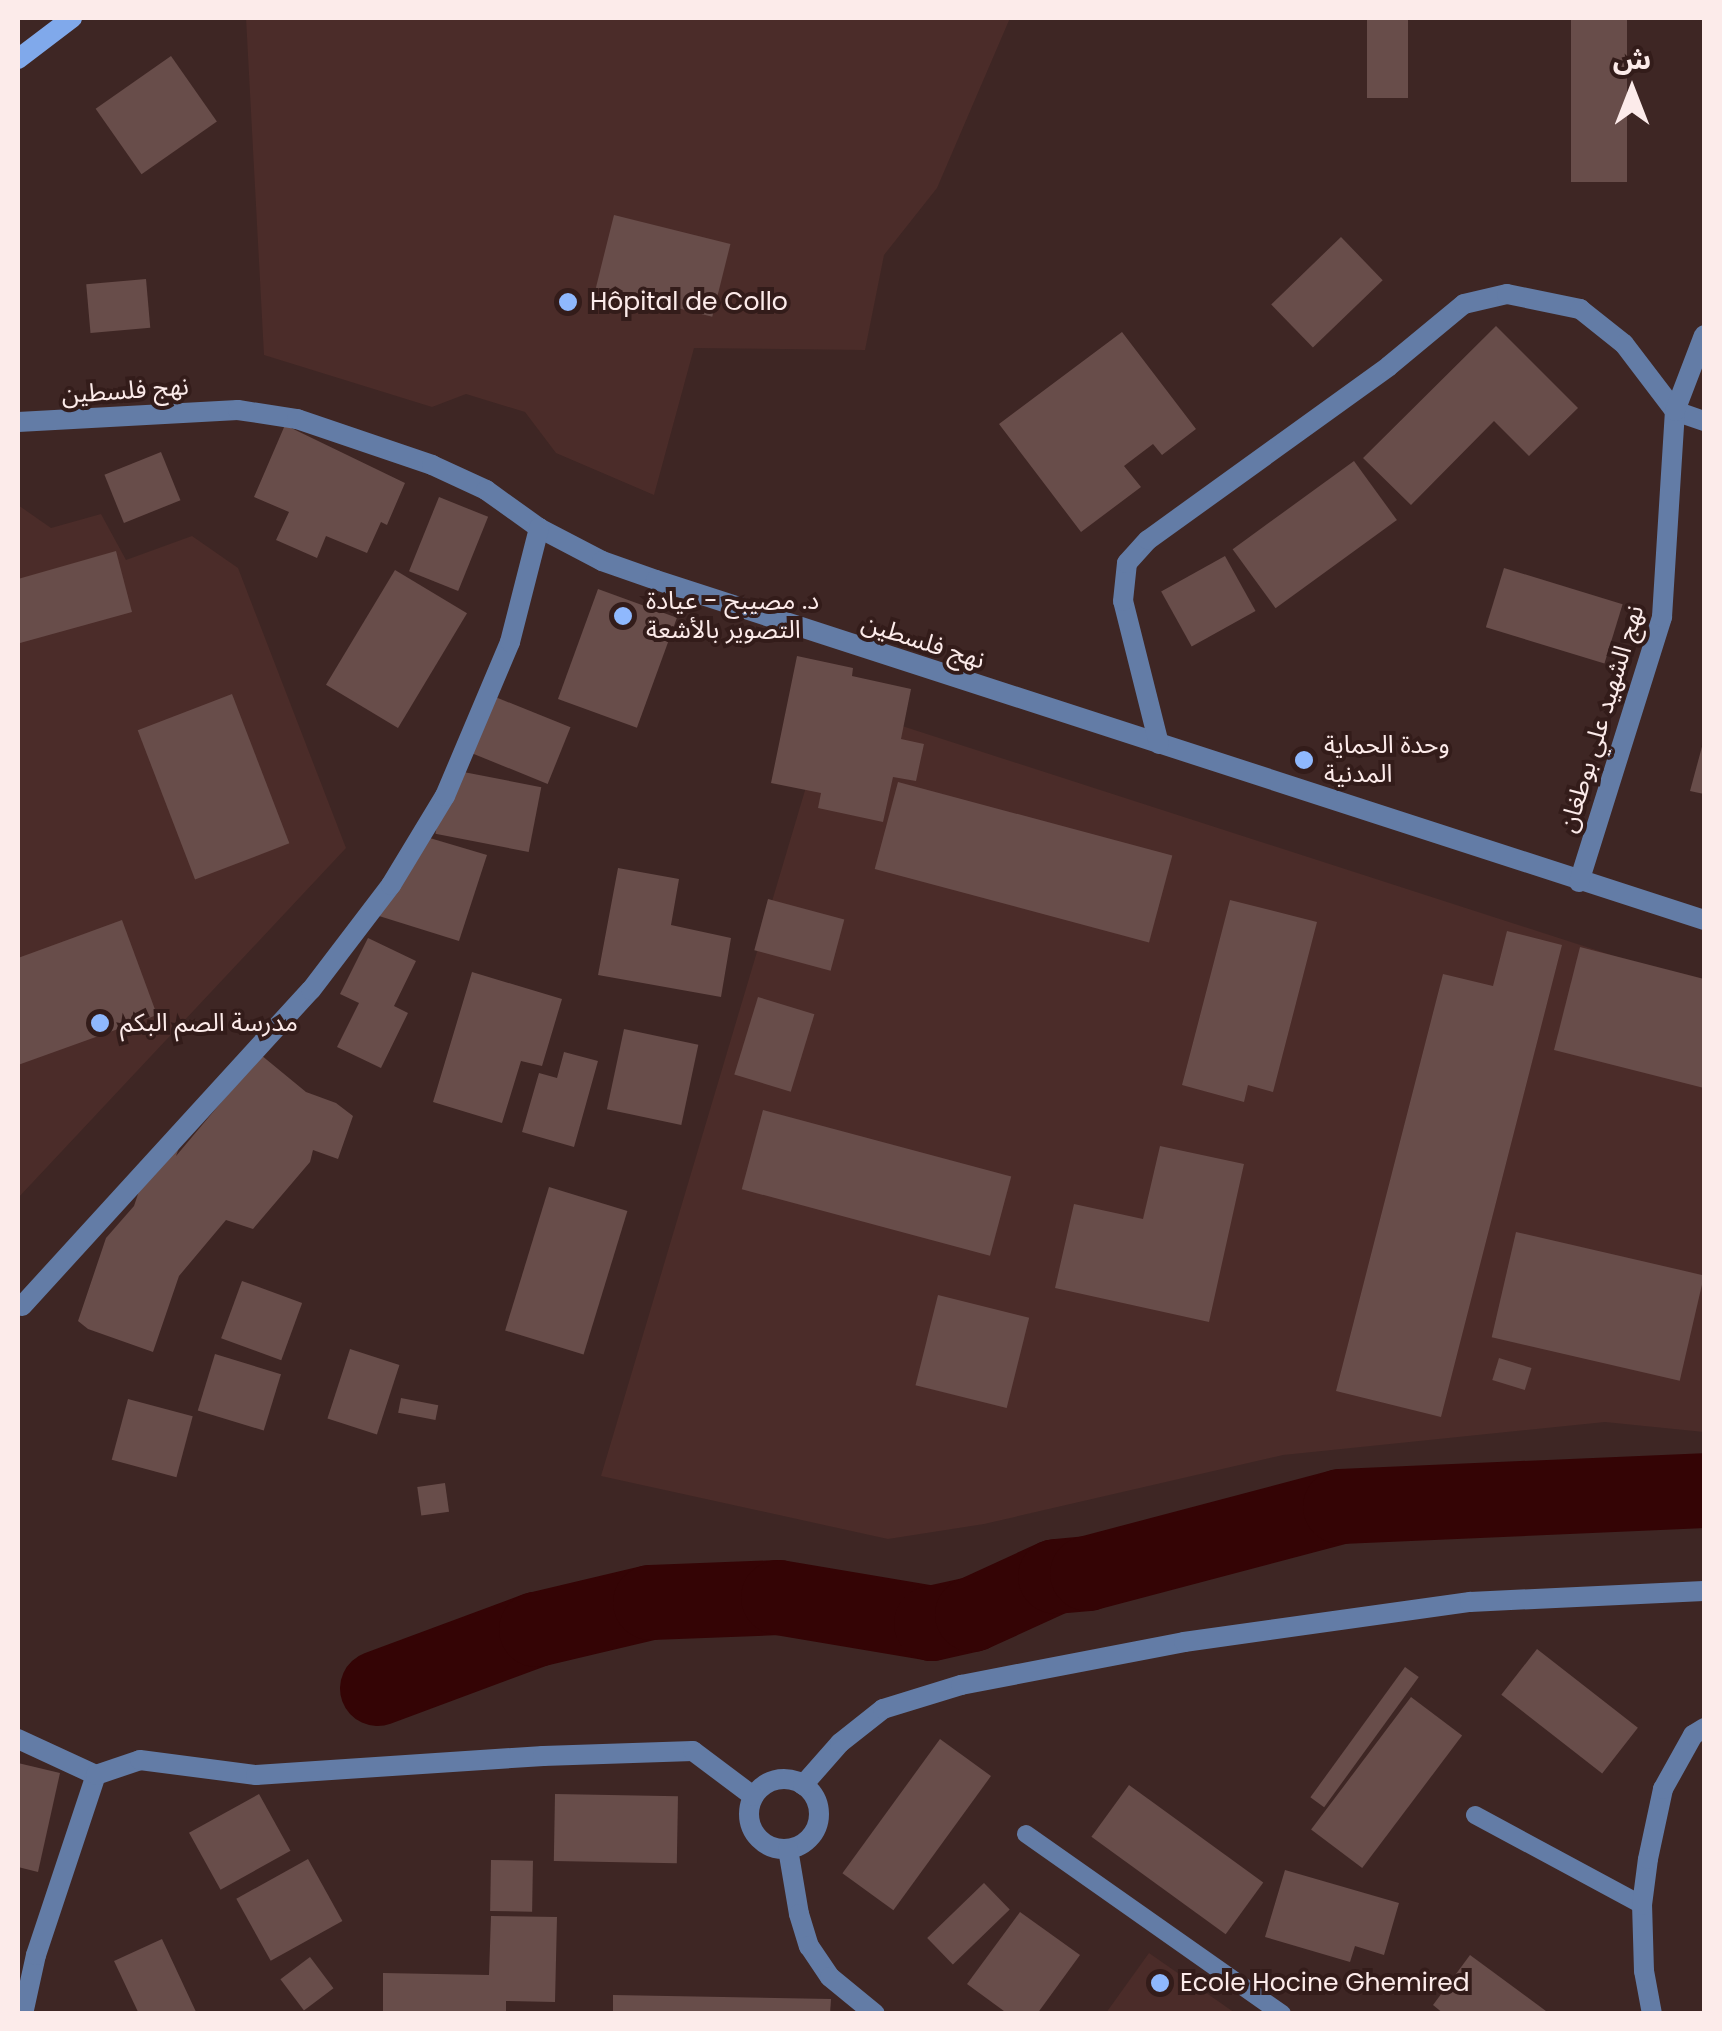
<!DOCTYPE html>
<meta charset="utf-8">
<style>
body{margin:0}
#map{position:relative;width:1722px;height:2031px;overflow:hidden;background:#3e2624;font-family:Poppins,"Noto Sans Arabic",sans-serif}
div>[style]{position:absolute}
.built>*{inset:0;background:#4b2c29}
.river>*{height:75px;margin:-37.5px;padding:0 37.5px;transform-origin:37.5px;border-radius:37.5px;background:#340405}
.building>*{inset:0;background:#684d4a;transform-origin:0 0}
.lane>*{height:18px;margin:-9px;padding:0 9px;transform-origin:9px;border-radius:9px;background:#637ca6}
.street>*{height:20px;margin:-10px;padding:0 10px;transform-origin:10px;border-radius:10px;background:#637ca6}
.street>.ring{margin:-10px;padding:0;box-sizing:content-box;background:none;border:20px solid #637ca6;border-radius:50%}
.secondary>*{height:20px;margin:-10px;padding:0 10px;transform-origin:10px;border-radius:10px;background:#80a9eb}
.dots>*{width:28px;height:28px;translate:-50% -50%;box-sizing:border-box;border:5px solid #331c1a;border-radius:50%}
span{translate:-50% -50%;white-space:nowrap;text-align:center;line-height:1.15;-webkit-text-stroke:8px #331c1a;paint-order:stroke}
.poi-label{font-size:25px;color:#fcebea}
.left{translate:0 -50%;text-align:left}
.street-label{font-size:25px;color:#fcebea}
.frame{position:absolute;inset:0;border:20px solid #fcebea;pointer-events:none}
.north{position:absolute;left:1582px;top:40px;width:100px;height:100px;-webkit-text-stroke:8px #331c1a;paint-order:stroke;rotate:0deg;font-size:28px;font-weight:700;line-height:40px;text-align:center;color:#fcebea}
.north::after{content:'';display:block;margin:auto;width:35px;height:45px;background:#fcebea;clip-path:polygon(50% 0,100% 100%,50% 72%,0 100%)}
</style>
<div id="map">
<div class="built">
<i style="clip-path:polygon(246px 18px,1010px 18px,937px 188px,884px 255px,865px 350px,694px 348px,654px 495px,556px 453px,525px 412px,466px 394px,432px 407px,264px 355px)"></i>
<i style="clip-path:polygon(18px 505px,51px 528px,101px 514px,126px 560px,192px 536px,238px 568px,346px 848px,18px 1198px)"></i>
<i style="clip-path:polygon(831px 703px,1704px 985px,1704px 1432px,1605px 1422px,1283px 1455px,984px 1524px,888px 1539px,601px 1476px)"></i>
<i style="clip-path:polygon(1149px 1953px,1235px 2013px,1106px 2013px)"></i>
</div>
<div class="river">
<i style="left:377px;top:1688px;width:170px;rotate:-20.4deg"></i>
<i style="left:536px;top:1629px;width:117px;rotate:-13.3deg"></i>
<i style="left:650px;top:1602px;width:128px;rotate:-2.2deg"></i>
<i style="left:778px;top:1597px;width:155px;rotate:9.6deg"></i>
<i style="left:931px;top:1623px;width:42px;rotate:-12.4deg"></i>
<i style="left:972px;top:1614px;width:91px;rotate:-24.6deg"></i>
<i style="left:1055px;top:1576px;width:32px;rotate:-5deg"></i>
<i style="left:1087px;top:1573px;width:262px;rotate:-14.8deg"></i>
<i style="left:1340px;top:1506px;width:364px;rotate:-2.5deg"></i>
</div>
<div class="building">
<i style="left:1367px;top:18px;width:41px;height:80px"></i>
<i style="left:1571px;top:18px;width:56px;height:164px"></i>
<i style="left:171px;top:56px;width:80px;height:92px;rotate:55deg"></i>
<i style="left:614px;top:215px;width:120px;height:75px;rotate:14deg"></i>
<i style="left:1341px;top:237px;width:60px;height:97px;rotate:46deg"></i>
<i style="left:146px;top:279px;width:49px;height:60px;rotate:85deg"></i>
<i style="clip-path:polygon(1496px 326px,1578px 408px,1529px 456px,1494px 421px,1411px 505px,1363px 458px)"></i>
<i style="clip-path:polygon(1122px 332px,1196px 429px,1162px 455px,1153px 444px,1124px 466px,1141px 487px,1081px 532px,999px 424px)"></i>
<i style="clip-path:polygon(285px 425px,405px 483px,387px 525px,381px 522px,367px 553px,326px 536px,317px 558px,276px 540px,289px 512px,254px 497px)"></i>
<i style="left:161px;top:452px;width:52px;height:61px;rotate:68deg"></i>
<i style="left:1354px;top:461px;width:73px;height:150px;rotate:54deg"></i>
<i style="left:439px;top:497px;width:53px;height:80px;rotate:22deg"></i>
<i style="clip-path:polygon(116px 551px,132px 612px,20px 643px,18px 579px)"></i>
<i style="left:1225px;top:556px;width:63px;height:73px;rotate:61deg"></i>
<i style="left:1504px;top:568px;width:124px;height:62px;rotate:17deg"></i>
<i style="left:395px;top:570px;width:84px;height:134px;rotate:31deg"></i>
<i style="left:598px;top:589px;width:84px;height:117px;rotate:20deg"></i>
<i style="clip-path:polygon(797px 656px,853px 668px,852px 676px,911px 689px,901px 739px,924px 744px,916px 781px,893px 777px,883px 822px,818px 808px,821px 793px,771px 783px)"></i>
<i style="left:232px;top:694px;width:160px;height:101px;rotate:69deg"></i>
<i style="left:488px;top:694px;width:89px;height:61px;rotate:22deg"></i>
<i style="clip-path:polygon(1703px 743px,1704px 743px,1704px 794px,1690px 791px)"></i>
<i style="left:448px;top:769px;width:95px;height:66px;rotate:11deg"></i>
<i style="left:898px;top:782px;width:284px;height:90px;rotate:15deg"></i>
<i style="clip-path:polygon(423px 836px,487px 855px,459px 941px,379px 916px)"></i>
<i style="clip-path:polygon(618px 868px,679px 879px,671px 925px,731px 938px,721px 997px,598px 975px)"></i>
<i style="left:768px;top:899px;width:79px;height:53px;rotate:15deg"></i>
<i style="clip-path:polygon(1230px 900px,1317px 922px,1273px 1092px,1248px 1085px,1244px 1102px,1182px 1085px)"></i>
<i style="clip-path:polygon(122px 920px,157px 1015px,18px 1065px,18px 958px)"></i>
<i style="clip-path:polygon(1507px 931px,1562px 945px,1441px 1417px,1336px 1391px,1443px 974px,1493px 986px)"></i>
<i style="clip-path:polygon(368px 938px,416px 961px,394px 1006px,408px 1013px,381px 1068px,337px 1047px,359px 1003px,340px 994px)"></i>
<i style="clip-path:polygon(1580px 947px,1704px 979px,1704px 1088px,1554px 1050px)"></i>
<i style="clip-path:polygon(472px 972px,562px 999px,542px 1066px,521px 1061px,502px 1123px,433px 1102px)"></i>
<i style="left:758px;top:997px;width:59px;height:81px;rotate:17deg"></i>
<i style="left:624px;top:1029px;width:76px;height:82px;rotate:12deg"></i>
<i style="clip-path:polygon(564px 1052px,598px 1061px,574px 1147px,522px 1132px,539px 1073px,557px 1078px)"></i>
<i style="clip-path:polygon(261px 1055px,306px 1092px,336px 1103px,353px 1116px,338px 1159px,313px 1150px,310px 1162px,253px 1229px,226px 1220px,179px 1276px,153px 1352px,88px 1329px,78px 1321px,106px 1238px,134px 1206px,139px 1191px,181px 1142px,176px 1156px)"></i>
<i style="left:763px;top:1110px;width:257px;height:82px;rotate:15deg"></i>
<i style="clip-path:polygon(1160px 1146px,1244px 1164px,1209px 1322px,1055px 1288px,1074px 1204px,1143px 1219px)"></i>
<i style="left:549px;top:1187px;width:82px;height:150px;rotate:17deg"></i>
<i style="left:1516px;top:1232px;width:193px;height:108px;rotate:13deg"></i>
<i style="left:242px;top:1281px;width:64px;height:61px;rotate:20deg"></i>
<i style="left:938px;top:1295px;width:94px;height:93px;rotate:14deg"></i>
<i style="left:350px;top:1349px;width:52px;height:73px;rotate:18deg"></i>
<i style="left:215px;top:1354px;width:69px;height:59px;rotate:17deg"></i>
<i style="left:1499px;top:1358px;width:34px;height:23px;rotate:17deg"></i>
<i style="left:401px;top:1398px;width:38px;height:15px;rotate:11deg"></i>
<i style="left:128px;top:1399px;width:67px;height:63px;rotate:15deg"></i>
<i style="left:445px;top:1483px;width:29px;height:28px;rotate:82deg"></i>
<i style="left:1537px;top:1649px;width:128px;height:58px;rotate:38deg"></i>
<i style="left:1405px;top:1667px;width:17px;height:161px;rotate:36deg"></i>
<i style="left:1411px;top:1697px;width:64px;height:166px;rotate:37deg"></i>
<i style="left:940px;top:1739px;width:63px;height:166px;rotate:36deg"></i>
<i style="clip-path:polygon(18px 1763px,60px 1773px,38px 1872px,18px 1867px)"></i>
<i style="left:1129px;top:1785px;width:166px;height:64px;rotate:36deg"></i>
<i style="left:259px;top:1794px;width:65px;height:80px;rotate:61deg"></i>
<i style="left:555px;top:1794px;width:123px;height:67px;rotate:1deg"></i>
<i style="left:308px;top:1859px;width:71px;height:82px;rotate:61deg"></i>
<i style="left:491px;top:1860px;width:42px;height:51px;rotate:1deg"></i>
<i style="clip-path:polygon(1285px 1870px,1399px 1903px,1384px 1955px,1355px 1946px,1350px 1962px,1265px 1937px)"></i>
<i style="left:984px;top:1883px;width:37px;height:79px;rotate:46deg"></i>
<i style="clip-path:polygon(1020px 1912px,1080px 1955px,1037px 2014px,1008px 2014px,967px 1984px)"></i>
<i style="clip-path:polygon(491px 1916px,557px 1917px,555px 2002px,506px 2001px,506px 2014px,383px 2014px,383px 1973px,489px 1975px)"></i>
<i style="clip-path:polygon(162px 1939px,197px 2014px,139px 2014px,114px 1961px)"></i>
<i style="clip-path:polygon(1470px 1955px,1550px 2014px,1444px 2014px,1433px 2005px)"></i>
<i style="left:310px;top:1957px;width:39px;height:37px;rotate:53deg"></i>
<i style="clip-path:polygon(613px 1995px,831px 1999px,830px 2014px,613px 2014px)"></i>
</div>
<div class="lane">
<i style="left:1475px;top:1815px;width:190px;rotate:28.3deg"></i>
<i style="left:1026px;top:1834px;width:313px;rotate:35.1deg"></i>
</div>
<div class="street">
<i style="left:18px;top:422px;width:220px;rotate:-3.1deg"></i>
<i style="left:238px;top:410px;width:60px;rotate:8.7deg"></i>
<i style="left:297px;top:419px;width:143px;rotate:18.8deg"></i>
<i style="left:432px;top:465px;width:60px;rotate:24.8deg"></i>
<i style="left:486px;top:490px;width:65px;rotate:35.6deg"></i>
<i style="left:539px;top:528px;width:71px;rotate:27.6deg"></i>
<i style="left:602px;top:561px;width:57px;rotate:19.4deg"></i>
<i style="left:656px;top:580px;width:1102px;rotate:17.97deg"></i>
<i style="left:1159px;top:744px;width:147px;rotate:-104.1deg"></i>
<i style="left:1123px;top:601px;width:38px;rotate:-84deg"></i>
<i style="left:1127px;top:563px;width:31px;rotate:-48deg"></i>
<i style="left:1148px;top:540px;width:297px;rotate:-35.8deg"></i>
<i style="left:1389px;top:366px;width:97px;rotate:-39.6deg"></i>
<i style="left:1464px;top:304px;width:44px;rotate:-13.1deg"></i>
<i style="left:1507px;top:294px;width:75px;rotate:11.6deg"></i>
<i style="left:1580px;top:309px;width:56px;rotate:38.5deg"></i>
<i style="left:1624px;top:344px;width:84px;rotate:52.7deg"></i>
<i style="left:1675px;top:411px;width:31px;rotate:19deg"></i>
<i style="left:1579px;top:882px;width:278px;rotate:-72.6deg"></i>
<i style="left:1662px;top:617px;width:206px;rotate:-86.4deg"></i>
<i style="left:1675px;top:411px;width:81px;rotate:-69.1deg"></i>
<i style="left:22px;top:1306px;width:428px;rotate:-47.6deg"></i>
<i style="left:311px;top:990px;width:132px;rotate:-52.7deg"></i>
<i style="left:391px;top:885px;width:104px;rotate:-58.8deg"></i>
<i style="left:445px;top:796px;width:167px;rotate:-67.1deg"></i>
<i style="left:510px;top:642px;width:118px;rotate:-75.7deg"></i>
<i style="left:18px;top:1739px;width:86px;rotate:24.8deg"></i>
<i class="ring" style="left:749px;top:1779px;width:50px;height:50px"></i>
<i style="left:803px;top:1785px;width:56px;rotate:-48.6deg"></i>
<i style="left:840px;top:1743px;width:55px;rotate:-38.3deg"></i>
<i style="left:883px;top:1709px;width:82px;rotate:-17.1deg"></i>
<i style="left:961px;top:1685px;width:227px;rotate:-10.9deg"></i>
<i style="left:1184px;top:1642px;width:289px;rotate:-8deg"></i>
<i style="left:1470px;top:1602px;width:234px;rotate:-2.7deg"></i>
<i style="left:788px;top:1849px;width:66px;rotate:80.4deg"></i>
<i style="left:799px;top:1914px;width:34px;rotate:73deg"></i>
<i style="left:809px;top:1946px;width:37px;rotate:56deg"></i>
<i style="left:830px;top:1977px;width:58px;rotate:39.4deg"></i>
<i style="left:23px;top:2014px;width:60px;rotate:-77.6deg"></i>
<i style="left:36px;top:1955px;width:190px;rotate:-71.6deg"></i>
<i style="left:96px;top:1775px;width:46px;rotate:-18.8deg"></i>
<i style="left:140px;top:1760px;width:117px;rotate:7.4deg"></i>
<i style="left:256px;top:1775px;width:288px;rotate:-3.8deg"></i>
<i style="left:543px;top:1756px;width:150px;rotate:-1.9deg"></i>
<i style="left:693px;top:1751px;width:75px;rotate:36.9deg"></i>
<i style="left:1652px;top:2014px;width:44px;rotate:-100.5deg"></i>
<i style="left:1644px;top:1971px;width:66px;rotate:-91.7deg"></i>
<i style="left:1642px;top:1905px;width:46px;rotate:-82.6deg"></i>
<i style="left:1648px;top:1859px;width:72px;rotate:-77.9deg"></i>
<i style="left:1663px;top:1789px;width:62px;rotate:-60.9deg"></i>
<i style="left:1693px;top:1735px;width:13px;rotate:-32deg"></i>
</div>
<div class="secondary">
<i style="left:18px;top:59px;width:68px;rotate:-37.2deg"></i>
</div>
<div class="dots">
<i style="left:568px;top:302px;background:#8fb8fd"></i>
<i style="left:623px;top:616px;background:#8fb8fd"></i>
<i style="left:1304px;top:760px;background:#8fb8fd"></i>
<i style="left:100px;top:1023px;background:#8fb8fd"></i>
<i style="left:1160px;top:1983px;background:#8fb8fd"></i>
</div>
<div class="poi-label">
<span class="left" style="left:590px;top:302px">Hôpital de Collo</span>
<span class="left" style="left:646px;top:616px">د. مصيبح - عيادة<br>التصوير بالأشعة</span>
<span class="left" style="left:1324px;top:760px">وحدة الحماية<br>المدنية</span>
<span class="left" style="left:120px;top:1023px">مدرسة الصم البكم</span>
<span class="left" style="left:1180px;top:1983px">Ecole Hocine Ghemired</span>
</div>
<div class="street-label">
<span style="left:125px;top:391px;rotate:-4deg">نهج فلسطين</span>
<span style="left:923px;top:642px;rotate:18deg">نهج فلسطين</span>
<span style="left:1602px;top:719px;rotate:-73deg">نهج الشهيد علي بوطغان</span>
</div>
<div class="frame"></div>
<div class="north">ش</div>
</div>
